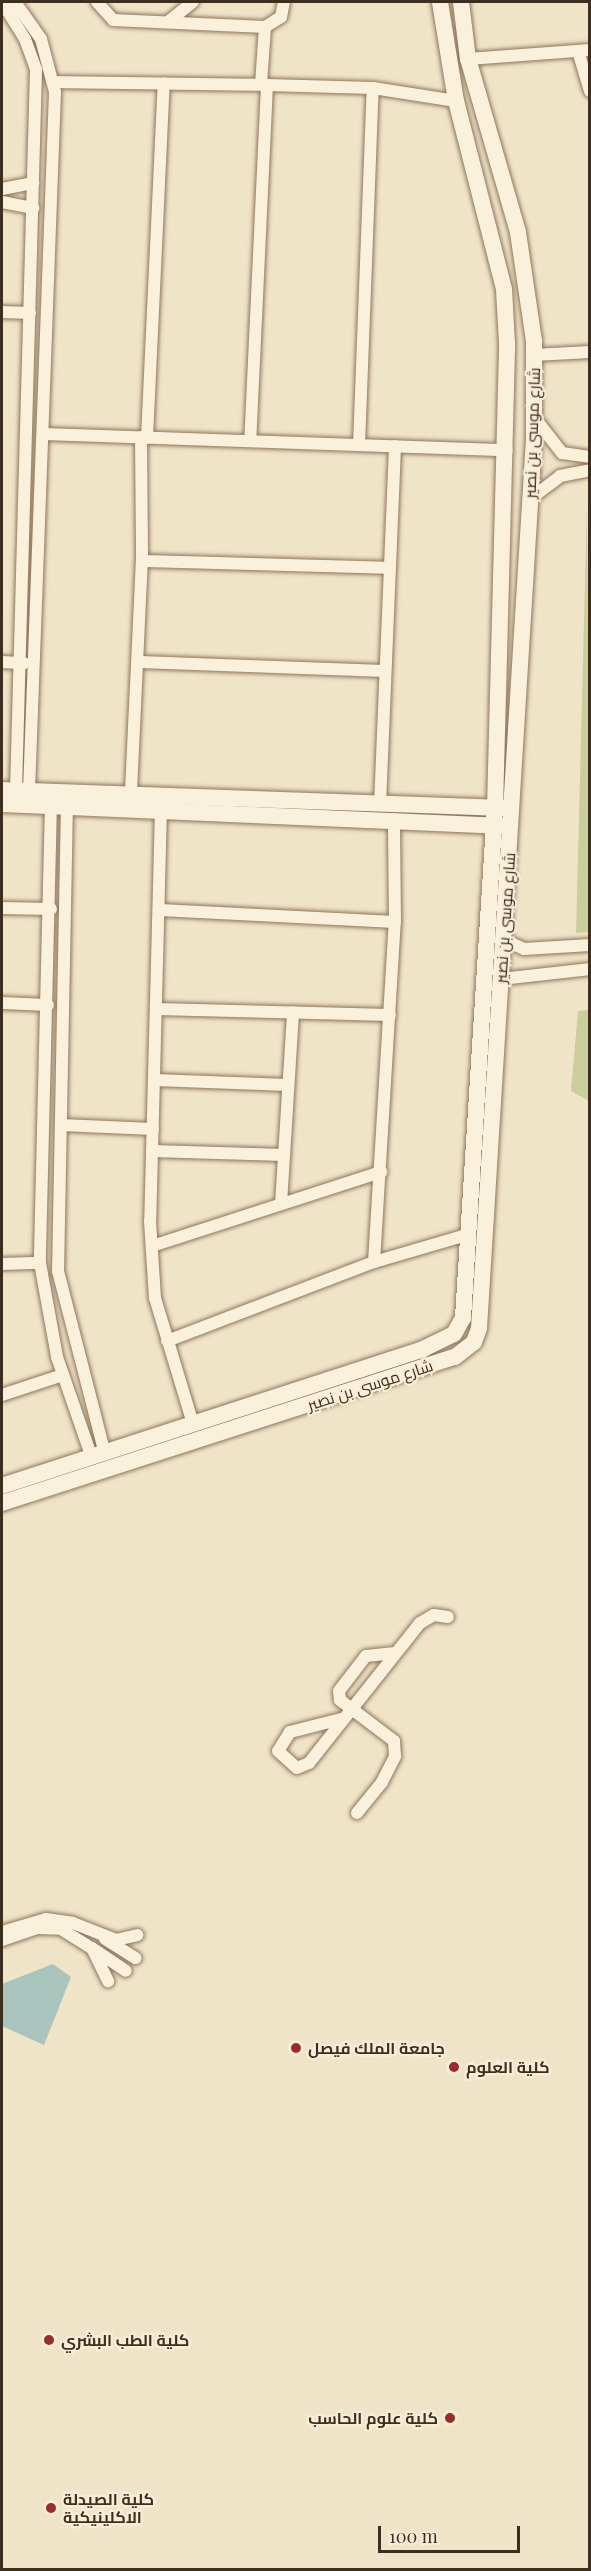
<!DOCTYPE html>
<meta charset="utf-8">
<style>
body{margin:0}
#map{position:relative;width:591px;height:2571px;overflow:hidden;background:#f0e4c8;font-family:"Playfair Display",Cairo,serif}
div>[style]{position:absolute}
.green>*{inset:0;background:#c9cf9b}
.water>*{inset:0;background:#a9c4bc}
.roads{filter:drop-shadow(0 0 2px #8d765c) drop-shadow(0 0 2px #8d765c)}
.street>*{height:12px;margin:-6px;padding:0 6px;transform-origin:6px;border-radius:6px;background:#faf1dc}
.secondary>*{height:16px;margin:-8px;padding:0 8px;transform-origin:8px;border-radius:8px;background:#faf1dc}
.dots>*{width:16px;height:16px;translate:-50% -50%;box-sizing:border-box;border:3px solid #f7eed8;border-radius:50%}
span{translate:-50% -50%;white-space:nowrap;text-align:center;line-height:1.15;-webkit-text-stroke:4.5px #f7eed8;paint-order:stroke}
.street-label{font-size:16px;color:#3d2e20}
.poi-label{font-size:16px;color:#3d2e20;font-weight:700}
.left{translate:0 -50%;text-align:left}
.right{translate:-100% -50%;text-align:right}
.frame{position:absolute;inset:0;border:3px solid #3d2e20;pointer-events:none}
.scale{position:absolute;left:378px;top:2526px;width:142px;height:27px;box-sizing:border-box;border:3px solid #3d2e20;border-top:0;padding-left:8px;font-size:18px;line-height:21px;white-space:nowrap;color:#3d2e20;-webkit-text-stroke:4px #f7eed8;paint-order:stroke}
</style>
<div id="map">
<div class="green">
<i style="clip-path:polygon(587px 504px,590px 932px,576px 933px)"></i>
<i style="clip-path:polygon(589px 1010px,590px 1010px,589px 1101px,571px 1091px,578px 1011px)"></i>
</div>
<div class="water">
<i style="clip-path:polygon(53px 1964px,71px 1977px,44px 2045px,2px 2026px,2px 1984px)"></i>
</div>
<div class="roads">
<div class="street">
<i style="left:2px;top:2px;width:44px;rotate:58.1deg"></i>
<i style="left:25px;top:39px;width:33px;rotate:70deg"></i>
<i style="left:36px;top:70px;width:720px;rotate:91.59deg"></i>
<i style="left:15px;top:2px;width:45px;rotate:54.9deg"></i>
<i style="left:41px;top:39px;width:55px;rotate:75.2deg"></i>
<i style="left:55px;top:92px;width:699px;rotate:92.13deg"></i>
<i style="left:97px;top:2px;width:24px;rotate:48deg"></i>
<i style="left:113px;top:20px;width:152px;rotate:2.6deg"></i>
<i style="left:265px;top:27px;width:57px;rotate:94deg"></i>
<i style="left:168px;top:22px;width:32px;rotate:-39deg"></i>
<i style="left:265px;top:27px;width:19px;rotate:-32deg"></i>
<i style="left:281px;top:17px;width:15px;rotate:-79deg"></i>
<i style="left:578px;top:51px;width:42px;rotate:73.3deg"></i>
<i style="left:468px;top:59px;width:122px;rotate:-4.2deg"></i>
<i style="left:54px;top:82px;width:213px;rotate:0.8deg"></i>
<i style="left:267px;top:85px;width:356px;rotate:92.7deg"></i>
<i style="left:267px;top:85px;width:106px;rotate:1.6deg"></i>
<i style="left:373px;top:88px;width:84px;rotate:8.9deg"></i>
<i style="left:2px;top:189px;width:32px;rotate:-11deg"></i>
<i style="left:2px;top:202px;width:32px;rotate:11deg"></i>
<i style="left:2px;top:312px;width:28px;rotate:2deg"></i>
<i style="left:534px;top:355px;width:56px;rotate:-3.1deg"></i>
<i style="left:534px;top:417px;width:46px;rotate:52.1deg"></i>
<i style="left:562px;top:453px;width:28px;rotate:8deg"></i>
<i style="left:43px;top:434px;width:464px;rotate:2deg"></i>
<i style="left:141px;top:437px;width:124px;rotate:89.5deg"></i>
<i style="left:147px;top:438px;width:355px;rotate:-87.3deg"></i>
<i style="left:359px;top:445px;width:357px;rotate:-87.8deg"></i>
<i style="left:530px;top:499px;width:38px;rotate:-37deg"></i>
<i style="left:560px;top:476px;width:31px;rotate:-11deg"></i>
<i style="left:2px;top:662px;width:22px;rotate:3deg"></i>
<i style="left:139px;top:662px;width:246px;rotate:2.1deg"></i>
<i style="left:131px;top:791px;width:230px;rotate:-87.3deg"></i>
<i style="left:142px;top:561px;width:247px;rotate:1.6deg"></i>
<i style="left:51px;top:803px;width:460px;rotate:91.4deg"></i>
<i style="left:40px;top:1263px;width:96px;rotate:79.7deg"></i>
<i style="left:57px;top:1357px;width:107px;rotate:70.9deg"></i>
<i style="left:67px;top:804px;width:467px;rotate:91.1deg"></i>
<i style="left:58px;top:1271px;width:189px;rotate:75.6deg"></i>
<i style="left:380px;top:805px;width:359px;rotate:-87.6deg"></i>
<i style="left:161px;top:809px;width:412px;rotate:91.5deg"></i>
<i style="left:150px;top:1221px;width:77px;rotate:86.3deg"></i>
<i style="left:155px;top:1298px;width:132px;rotate:73.2deg"></i>
<i style="left:2px;top:908px;width:49px;rotate:1.2deg"></i>
<i style="left:160px;top:910px;width:235px;rotate:2.9deg"></i>
<i style="left:504px;top:940px;width:22px;rotate:24deg"></i>
<i style="left:524px;top:949px;width:66px;rotate:-3.5deg"></i>
<i style="left:501px;top:979px;width:90px;rotate:-6.4deg"></i>
<i style="left:2px;top:1003px;width:46px;rotate:2.5deg"></i>
<i style="left:157px;top:1009px;width:233px;rotate:1.5deg"></i>
<i style="left:154px;top:1080px;width:134px;rotate:2.1deg"></i>
<i style="left:61px;top:1125px;width:92px;rotate:2.5deg"></i>
<i style="left:152px;top:1151px;width:132px;rotate:1.7deg"></i>
<i style="left:281px;top:1204px;width:192px;rotate:-86.4deg"></i>
<i style="left:152px;top:1246px;width:241px;rotate:-17.9deg"></i>
<i style="left:374px;top:1262px;width:341px;rotate:-86.5deg"></i>
<i style="left:395px;top:922px;width:103px;rotate:-90.6deg"></i>
<i style="left:2px;top:1264px;width:38px;rotate:-2deg"></i>
<i style="left:167px;top:1341px;width:222px;rotate:-20.9deg"></i>
<i style="left:374px;top:1262px;width:100px;rotate:-16.3deg"></i>
<i style="left:2px;top:1395px;width:64px;rotate:-18.2deg"></i>
<i style="left:341px;top:1719px;width:53px;rotate:165.7deg"></i>
<i style="left:290px;top:1732px;width:22px;rotate:122deg"></i>
<i style="left:278px;top:1751px;width:25px;rotate:42deg"></i>
<i style="left:297px;top:1768px;width:13px;rotate:-23deg"></i>
<i style="left:309px;top:1763px;width:179px;rotate:-51.6deg"></i>
<i style="left:420px;top:1623px;width:16px;rotate:-30deg"></i>
<i style="left:434px;top:1615px;width:14px;rotate:8deg"></i>
<i style="left:357px;top:1813px;width:40px;rotate:-51deg"></i>
<i style="left:382px;top:1782px;width:29px;rotate:-63deg"></i>
<i style="left:395px;top:1756px;width:15px;rotate:-94deg"></i>
<i style="left:394px;top:1741px;width:68px;rotate:-142.8deg"></i>
<i style="left:340px;top:1700px;width:9px;rotate:-96deg"></i>
<i style="left:339px;top:1691px;width:44px;rotate:-52.4deg"></i>
<i style="left:366px;top:1656px;width:29px;rotate:-6deg"></i>
<i style="left:2px;top:1932px;width:46px;rotate:-16.5deg"></i>
<i style="left:46px;top:1919px;width:27px;rotate:8deg"></i>
<i style="left:73px;top:1923px;width:46px;rotate:21.6deg"></i>
<i style="left:116px;top:1940px;width:22px;rotate:-13deg"></i>
<i style="left:105px;top:1939px;width:36px;rotate:32deg"></i>
<i style="left:2px;top:1940px;width:37px;rotate:-19deg"></i>
<i style="left:37px;top:1928px;width:24px;rotate:2deg"></i>
<i style="left:61px;top:1929px;width:36px;rotate:32deg"></i>
<i style="left:92px;top:1948px;width:37px;rotate:64deg"></i>
<i style="left:95px;top:1950px;width:37px;rotate:34deg"></i>
</div>
<div class="secondary">
<i style="left:2px;top:790px;width:502px;rotate:2.05deg"></i>
<i style="left:2px;top:804px;width:502px;rotate:2.51deg"></i>
<i style="left:2px;top:1486px;width:443px;rotate:-18deg"></i>
<i style="left:423px;top:1349px;width:34px;rotate:-26deg"></i>
<i style="left:454px;top:1334px;width:18px;rotate:-61deg"></i>
<i style="left:463px;top:1318px;width:511px;rotate:-86.41deg"></i>
<i style="left:495px;top:808px;width:465px;rotate:-88.5deg"></i>
<i style="left:507px;top:343px;width:54px;rotate:-93.2deg"></i>
<i style="left:504px;top:289px;width:194px;rotate:-104.3deg"></i>
<i style="left:456px;top:101px;width:100px;rotate:-99.2deg"></i>
<i style="left:2px;top:1503px;width:476px;rotate:-17.9deg"></i>
<i style="left:455px;top:1357px;width:24px;rotate:-38deg"></i>
<i style="left:474px;top:1342px;width:15px;rotate:-70deg"></i>
<i style="left:479px;top:1328px;width:892px;rotate:-86.46deg"></i>
<i style="left:534px;top:438px;width:97px;rotate:-90deg"></i>
<i style="left:534px;top:341px;width:110px;rotate:-98.4deg"></i>
<i style="left:518px;top:232px;width:180px;rotate:-106.1deg"></i>
<i style="left:468px;top:59px;width:57px;rotate:-97deg"></i>
</div>
</div>
<div class="dots">
<i style="left:296px;top:2048px;background:#9e2a2b"></i>
<i style="left:454px;top:2067px;background:#9e2a2b"></i>
<i style="left:49px;top:2340px;background:#9e2a2b"></i>
<i style="left:450px;top:2418px;background:#9e2a2b"></i>
<i style="left:51px;top:2508px;background:#9e2a2b"></i>
</div>
<div class="street-label">
<span style="left:532px;top:433px;rotate:-88deg">شارع موسى بن نصير</span>
<span style="left:505px;top:918px;rotate:-86deg">شارع موسى بن نصير</span>
<span style="left:370px;top:1385px;rotate:-18deg">شارع موسى بن نصير</span>
</div>
<div class="poi-label">
<span class="left" style="left:308px;top:2048px">جامعة الملك فيصل</span>
<span class="left" style="left:466px;top:2067px">كلية العلوم</span>
<span class="left" style="left:61px;top:2340px">كلية الطب البشري</span>
<span class="right" style="left:438px;top:2418px">كلية علوم الحاسب</span>
<span class="left" style="left:63px;top:2508px">كلية الصيدلة<br>الاكلينيكية</span>
</div>
<div class="frame"></div>
<div class="scale">100 m</div>
</div>
